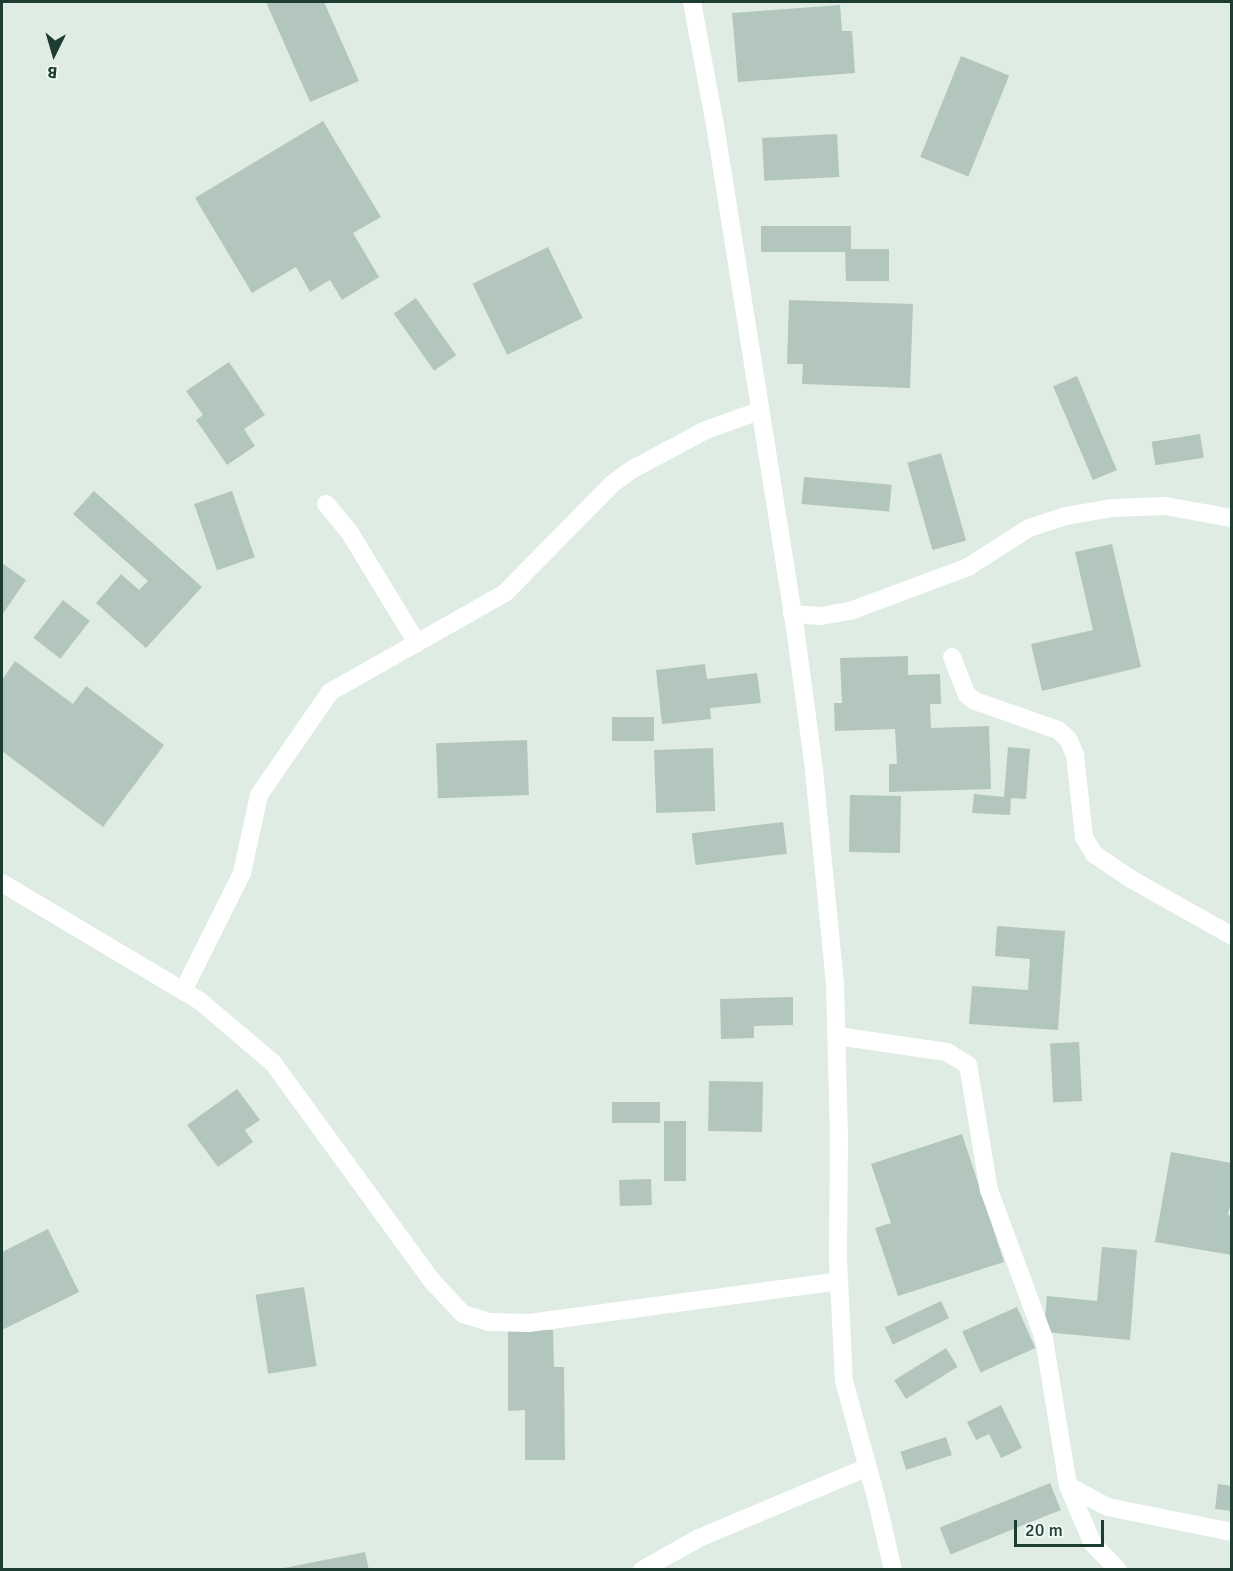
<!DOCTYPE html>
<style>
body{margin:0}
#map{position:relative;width:1233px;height:1571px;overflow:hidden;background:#deece4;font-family:Signika,sans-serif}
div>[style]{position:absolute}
.building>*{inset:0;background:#b3c6bd;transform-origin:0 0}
.minor>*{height:18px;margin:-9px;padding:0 9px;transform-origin:9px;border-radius:9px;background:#fff}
span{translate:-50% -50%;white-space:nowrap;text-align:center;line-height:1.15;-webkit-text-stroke:5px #eff8f3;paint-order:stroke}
.frame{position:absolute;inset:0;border:3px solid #1e3d32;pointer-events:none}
.north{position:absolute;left:24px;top:24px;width:60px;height:60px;-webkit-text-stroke:4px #eff8f3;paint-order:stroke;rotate:185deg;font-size:16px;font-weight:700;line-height:24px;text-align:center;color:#1e3d32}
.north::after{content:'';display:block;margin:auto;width:21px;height:27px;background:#1e3d32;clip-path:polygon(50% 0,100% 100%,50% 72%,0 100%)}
.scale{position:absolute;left:1014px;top:1520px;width:90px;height:27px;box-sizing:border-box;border:3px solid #1e3d32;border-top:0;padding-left:8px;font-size:18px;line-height:21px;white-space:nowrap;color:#1e3d32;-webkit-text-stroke:4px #eff8f3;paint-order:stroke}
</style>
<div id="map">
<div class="building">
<i style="clip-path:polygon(266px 2px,324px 2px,359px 81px,310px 102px)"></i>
<i style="clip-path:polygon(840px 5px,842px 31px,852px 31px,855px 73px,738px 82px,732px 13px)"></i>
<i style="left:961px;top:56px;width:52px;height:109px;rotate:22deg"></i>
<i style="clip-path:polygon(323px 121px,381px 217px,353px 233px,379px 277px,342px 300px,330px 280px,310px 292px,296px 267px,252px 293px,195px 198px)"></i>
<i style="left:837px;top:134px;width:43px;height:75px;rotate:87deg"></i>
<i style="clip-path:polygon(761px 226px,851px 226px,851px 249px,889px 249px,889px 281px,846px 281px,845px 252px,761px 252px)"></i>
<i style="left:548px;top:247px;width:79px;height:84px;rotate:64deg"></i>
<i style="left:416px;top:298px;width:70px;height:27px;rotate:55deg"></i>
<i style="clip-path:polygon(789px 300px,913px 304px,910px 388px,802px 384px,803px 364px,787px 364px)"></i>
<i style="clip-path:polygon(229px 362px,265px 415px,244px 429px,255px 446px,227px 465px,196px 420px,203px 415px,186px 391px)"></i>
<i style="left:1077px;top:376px;width:102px;height:26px;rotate:67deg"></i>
<i style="left:1200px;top:434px;width:24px;height:49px;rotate:81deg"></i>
<i style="left:941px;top:453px;width:91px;height:35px;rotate:74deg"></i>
<i style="left:804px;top:477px;width:88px;height:27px;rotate:5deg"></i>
<i style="clip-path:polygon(94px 491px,202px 587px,146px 648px,96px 603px,121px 574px,139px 590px,148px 581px,73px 514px)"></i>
<i style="left:232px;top:491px;width:70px;height:40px;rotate:71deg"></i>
<i style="clip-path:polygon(1112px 544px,1141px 667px,1042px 691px,1031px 644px,1093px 630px,1075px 552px)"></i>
<i style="clip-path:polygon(2px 563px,26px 580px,2px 615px)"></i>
<i style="left:63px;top:600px;width:34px;height:48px;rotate:38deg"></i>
<i style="clip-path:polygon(908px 656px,908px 675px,940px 674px,941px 704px,930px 704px,931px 728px,989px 726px,991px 789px,889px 792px,889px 764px,897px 764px,895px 729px,835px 731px,834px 703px,842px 703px,840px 658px)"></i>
<i style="clip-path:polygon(15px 661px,73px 704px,86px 686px,164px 745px,103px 827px,2px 751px,2px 680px)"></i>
<i style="clip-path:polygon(705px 664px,707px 679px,757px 673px,761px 703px,710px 708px,711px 719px,662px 724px,656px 670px)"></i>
<i style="left:654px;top:717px;width:24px;height:42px;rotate:90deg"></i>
<i style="left:527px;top:740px;width:55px;height:91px;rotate:88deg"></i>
<i style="clip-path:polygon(1008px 747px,1030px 749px,1026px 799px,1011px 798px,1010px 815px,972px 813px,974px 794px,1004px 797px)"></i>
<i style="left:713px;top:748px;width:63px;height:59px;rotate:88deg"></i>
<i style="left:850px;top:795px;width:51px;height:57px;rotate:1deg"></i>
<i style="left:783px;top:822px;width:32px;height:92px;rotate:83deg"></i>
<i style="clip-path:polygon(997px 926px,1065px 931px,1058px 1030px,969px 1024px,972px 986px,1028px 990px,1030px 959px,995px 956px)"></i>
<i style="clip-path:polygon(793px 997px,793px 1025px,754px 1026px,754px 1038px,721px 1039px,720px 999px)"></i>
<i style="left:1079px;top:1042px;width:59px;height:29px;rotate:87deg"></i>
<i style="left:709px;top:1081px;width:54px;height:50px;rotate:1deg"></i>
<i style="clip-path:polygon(237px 1089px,260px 1120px,245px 1130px,253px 1142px,218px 1167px,187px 1125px)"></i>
<i style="left:612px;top:1102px;width:48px;height:21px"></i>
<i style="left:686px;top:1121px;width:60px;height:22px;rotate:90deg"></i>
<i style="clip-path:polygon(962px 1134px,1004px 1262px,898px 1296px,875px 1228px,891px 1223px,871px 1164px)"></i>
<i style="clip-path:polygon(1171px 1152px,1232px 1163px,1232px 1196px,1228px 1215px,1232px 1216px,1232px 1255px,1155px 1242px)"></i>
<i style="left:651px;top:1179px;width:26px;height:32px;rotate:88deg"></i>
<i style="clip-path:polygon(48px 1229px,79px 1292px,2px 1330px,2px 1252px)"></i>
<i style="clip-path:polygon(1102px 1247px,1137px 1250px,1130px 1340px,1044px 1332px,1047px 1296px,1097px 1301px)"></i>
<i style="left:304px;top:1287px;width:80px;height:49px;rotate:81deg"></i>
<i style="left:941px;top:1301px;width:19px;height:62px;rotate:65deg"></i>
<i style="left:1017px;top:1307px;width:45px;height:60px;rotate:66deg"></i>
<i style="clip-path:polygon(508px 1330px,553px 1330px,554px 1367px,564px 1367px,565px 1460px,525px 1460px,525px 1410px,508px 1411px)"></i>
<i style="left:946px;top:1348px;width:22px;height:61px;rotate:58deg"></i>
<i style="clip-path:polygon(1001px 1405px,1022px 1448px,1001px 1458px,989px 1434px,976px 1440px,967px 1422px)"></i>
<i style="left:946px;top:1437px;width:19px;height:48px;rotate:72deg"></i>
<i style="left:1050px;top:1483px;width:29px;height:119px;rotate:68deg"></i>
<i style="clip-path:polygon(1218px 1484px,1232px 1486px,1232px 1511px,1215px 1509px)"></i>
<i style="clip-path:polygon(365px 1552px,369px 1570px,285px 1570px,284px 1568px)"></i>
</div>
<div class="minor">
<i style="left:692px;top:2px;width:125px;rotate:79.4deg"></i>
<i style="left:715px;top:125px;width:508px;rotate:80.95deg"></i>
<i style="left:795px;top:627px;width:144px;rotate:82.4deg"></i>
<i style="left:814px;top:770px;width:216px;rotate:84.4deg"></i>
<i style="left:835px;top:985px;width:154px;rotate:88.5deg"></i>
<i style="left:839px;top:1139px;width:121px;rotate:90.5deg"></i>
<i style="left:838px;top:1260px;width:121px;rotate:87.2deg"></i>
<i style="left:844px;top:1381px;width:120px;rotate:74.6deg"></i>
<i style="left:876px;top:1497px;width:75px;rotate:76.9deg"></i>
<i style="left:326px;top:504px;width:38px;rotate:50deg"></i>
<i style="left:350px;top:533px;width:129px;rotate:58.7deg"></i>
<i style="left:792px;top:614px;width:29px;rotate:4deg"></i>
<i style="left:821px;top:616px;width:29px;rotate:-10deg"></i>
<i style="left:850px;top:611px;width:126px;rotate:-20.4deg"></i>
<i style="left:968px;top:567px;width:72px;rotate:-32.6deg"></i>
<i style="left:1029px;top:528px;width:39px;rotate:-18deg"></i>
<i style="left:1066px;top:516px;width:48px;rotate:-9.7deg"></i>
<i style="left:1113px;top:508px;width:52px;rotate:-2.2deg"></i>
<i style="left:1165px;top:506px;width:68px;rotate:10.2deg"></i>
<i style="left:952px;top:657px;width:41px;rotate:68.5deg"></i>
<i style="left:967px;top:695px;width:10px;rotate:37deg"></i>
<i style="left:975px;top:701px;width:88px;rotate:19.3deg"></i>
<i style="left:1058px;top:730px;width:13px;rotate:42deg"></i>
<i style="left:1068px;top:739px;width:17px;rotate:66deg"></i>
<i style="left:1075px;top:755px;width:82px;rotate:83.7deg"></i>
<i style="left:1084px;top:837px;width:20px;rotate:60deg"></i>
<i style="left:1094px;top:854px;width:45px;rotate:34deg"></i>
<i style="left:1131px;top:879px;width:116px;rotate:29.4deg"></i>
<i style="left:2px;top:883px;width:230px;rotate:30.8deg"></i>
<i style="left:200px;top:1001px;width:96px;rotate:40.3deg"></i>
<i style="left:273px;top:1063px;width:270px;rotate:53.9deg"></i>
<i style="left:432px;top:1281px;width:45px;rotate:46.8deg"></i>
<i style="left:463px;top:1314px;width:27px;rotate:17deg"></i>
<i style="left:489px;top:1322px;width:40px;rotate:1.4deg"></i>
<i style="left:529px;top:1323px;width:313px;rotate:-7.7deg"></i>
<i style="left:183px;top:991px;width:132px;rotate:-63.4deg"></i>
<i style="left:242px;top:873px;width:80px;rotate:-77.7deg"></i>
<i style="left:259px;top:795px;width:125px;rotate:-55.4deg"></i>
<i style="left:330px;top:692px;width:201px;rotate:-29.5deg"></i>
<i style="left:505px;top:593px;width:153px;rotate:-45.5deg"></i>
<i style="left:612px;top:484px;width:24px;rotate:-36deg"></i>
<i style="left:631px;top:470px;width:85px;rotate:-28.1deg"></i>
<i style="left:706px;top:430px;width:56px;rotate:-19.7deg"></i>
<i style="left:837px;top:1036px;width:111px;rotate:8.3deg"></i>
<i style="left:947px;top:1052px;width:25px;rotate:32deg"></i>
<i style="left:968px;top:1065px;width:127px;rotate:80.5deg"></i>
<i style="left:989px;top:1190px;width:159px;rotate:69.7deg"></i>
<i style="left:1044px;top:1339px;width:149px;rotate:80.7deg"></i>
<i style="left:1068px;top:1486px;width:63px;rotate:66.7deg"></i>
<i style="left:1093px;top:1544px;width:36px;rotate:46deg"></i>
<i style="left:1068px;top:1486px;width:45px;rotate:27.7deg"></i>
<i style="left:1108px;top:1507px;width:126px;rotate:11.4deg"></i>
<i style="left:642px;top:1570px;width:65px;rotate:-29.3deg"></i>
<i style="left:699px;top:1538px;width:183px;rotate:-22.8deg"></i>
</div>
<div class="frame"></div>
<div class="north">B</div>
<div class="scale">20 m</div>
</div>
